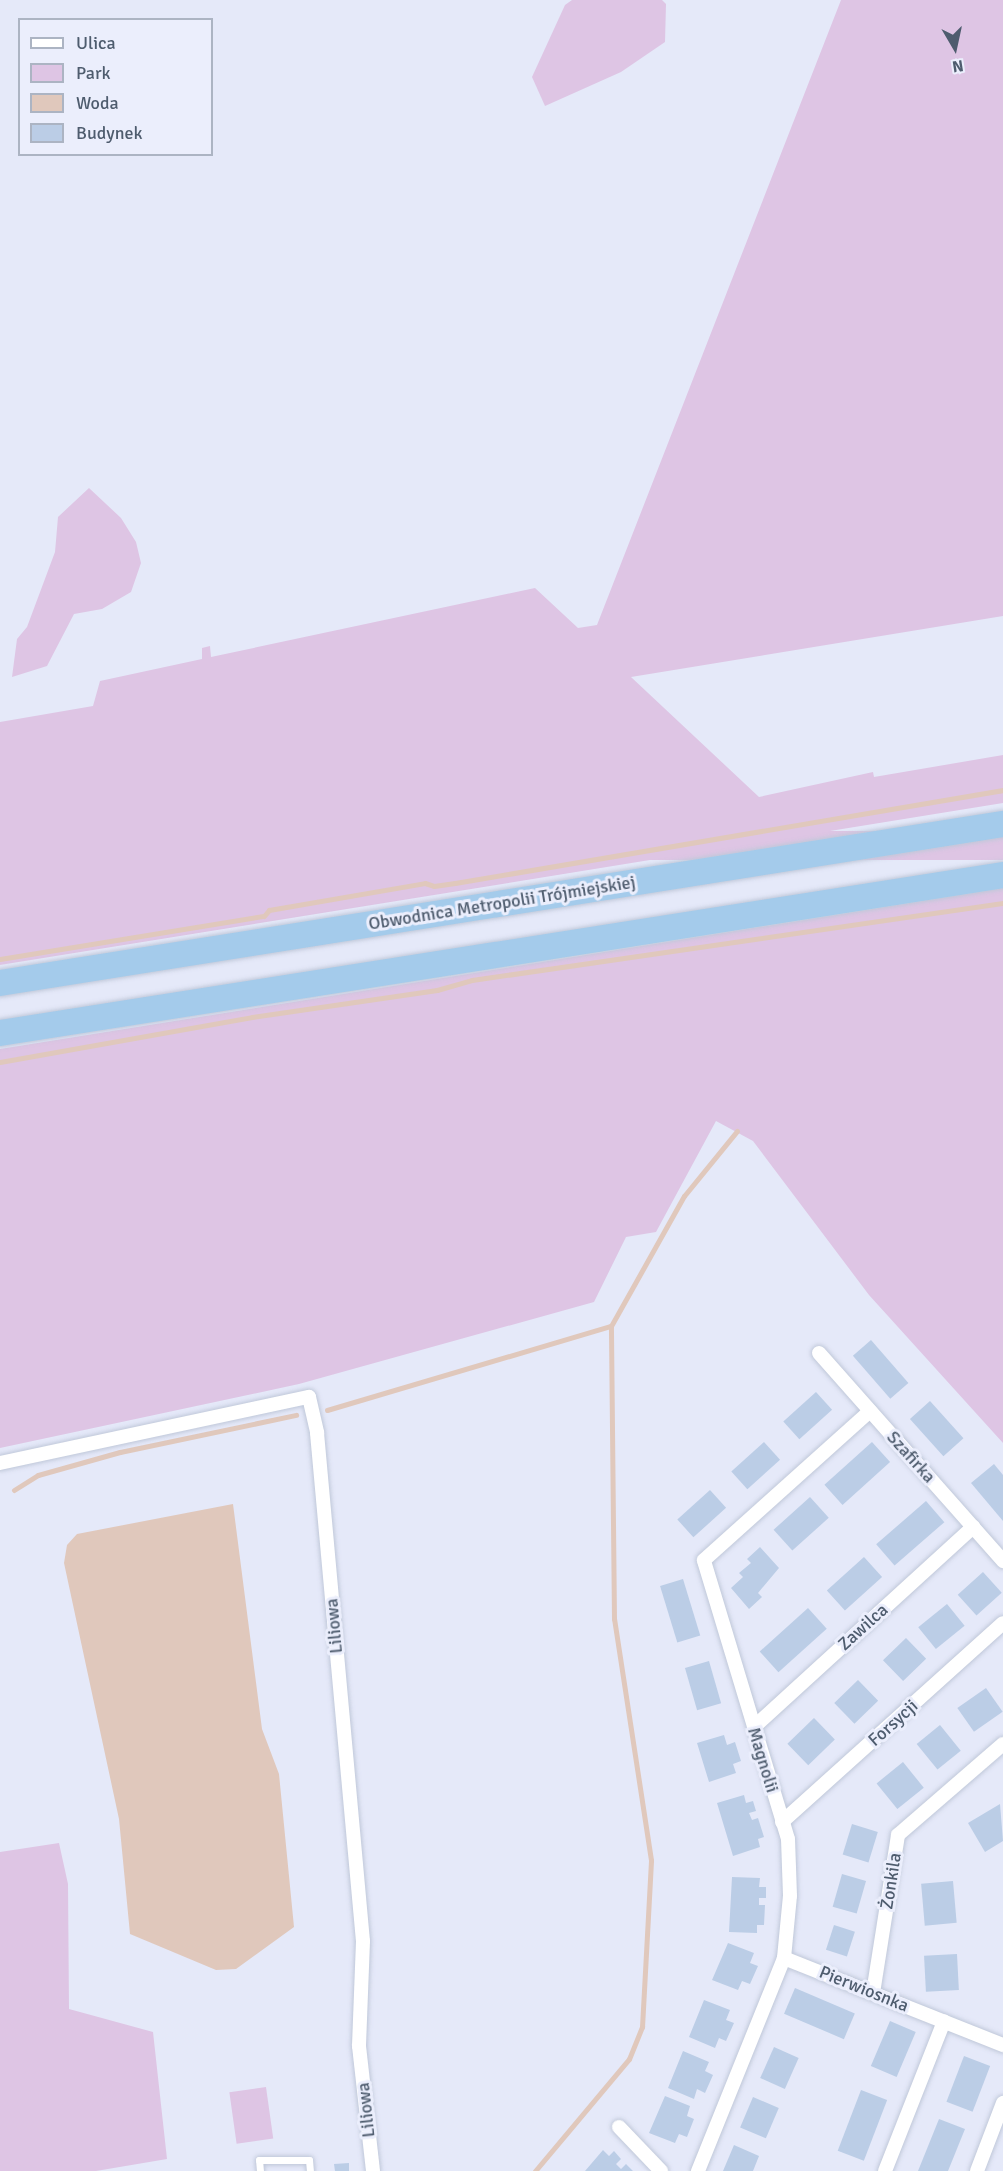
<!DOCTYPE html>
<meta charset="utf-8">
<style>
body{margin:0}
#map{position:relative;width:1003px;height:2171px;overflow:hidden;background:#e5e9f9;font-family:Signika,sans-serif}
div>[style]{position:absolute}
.green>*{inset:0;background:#dec5e4;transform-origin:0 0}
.water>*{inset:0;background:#e0c8bc}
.stream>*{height:5px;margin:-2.5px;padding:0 2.5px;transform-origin:2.5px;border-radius:2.5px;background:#e0c8bc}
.building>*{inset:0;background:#bbcde6;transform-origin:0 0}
.roads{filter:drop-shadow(0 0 2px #c0c8d9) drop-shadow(0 0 2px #c0c8d9)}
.lane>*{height:7px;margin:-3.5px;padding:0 3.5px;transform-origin:3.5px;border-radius:3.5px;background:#fff}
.street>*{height:14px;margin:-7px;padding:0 7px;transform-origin:7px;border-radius:7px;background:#fff}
.highway>*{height:26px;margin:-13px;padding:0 13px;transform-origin:13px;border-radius:13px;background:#a4cbeb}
span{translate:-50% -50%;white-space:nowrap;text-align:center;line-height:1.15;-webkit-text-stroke:6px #ebeefc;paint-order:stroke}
.street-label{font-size:18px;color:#4e5c6e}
.legend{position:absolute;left:18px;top:18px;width:195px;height:138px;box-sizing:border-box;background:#ebeefc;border:2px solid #acb4c3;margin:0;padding:8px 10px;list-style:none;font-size:18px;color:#4e5c6e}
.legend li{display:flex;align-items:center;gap:12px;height:30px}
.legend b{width:30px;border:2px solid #acb4c3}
.north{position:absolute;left:925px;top:18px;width:60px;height:60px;-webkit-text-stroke:4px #ebeefc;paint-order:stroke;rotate:171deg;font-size:16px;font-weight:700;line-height:24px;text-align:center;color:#4e5c6e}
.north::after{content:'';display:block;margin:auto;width:21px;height:27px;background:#4e5c6e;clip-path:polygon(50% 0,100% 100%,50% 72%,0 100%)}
</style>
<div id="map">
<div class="green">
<i style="clip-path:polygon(572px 0,662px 0,666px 4px,665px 42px,621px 72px,545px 106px,532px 77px,565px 5px)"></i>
<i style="clip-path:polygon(841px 0,1003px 0,1003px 616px,631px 677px,759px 797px,873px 772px,874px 777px,1003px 755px,1003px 803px,0 965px,0 722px,93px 706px,100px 681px,202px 659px,202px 648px,210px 646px,211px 657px,535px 588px,578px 628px,597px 625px)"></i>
<i style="clip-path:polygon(89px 488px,121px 518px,136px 542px,141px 563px,131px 592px,102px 609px,74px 614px,47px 666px,12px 677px,17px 639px,27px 627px,55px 552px,58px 517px)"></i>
<i style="left:1003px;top:831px;width:29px;height:1016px;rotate:90deg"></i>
<i style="clip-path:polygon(1003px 888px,1003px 1443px,869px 1295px,753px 1141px,716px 1121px,656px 1232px,626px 1237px,594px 1302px,299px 1384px,0 1448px,0 1049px)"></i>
<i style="clip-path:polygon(59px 1843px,68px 1884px,69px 2009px,153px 2032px,167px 2159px,96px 2171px,0 2171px,0 1852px)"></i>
<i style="left:266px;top:2087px;width:52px;height:37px;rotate:82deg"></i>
</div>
<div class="water">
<i style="clip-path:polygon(233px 1504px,262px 1729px,279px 1774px,294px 1927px,236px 1969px,216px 1970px,130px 1934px,119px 1819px,64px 1563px,67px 1545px,77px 1534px)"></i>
</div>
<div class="stream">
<i style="left:0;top:959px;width:267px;rotate:-9.3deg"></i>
<i style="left:264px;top:916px;width:8px;rotate:-50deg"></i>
<i style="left:269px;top:910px;width:158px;rotate:-9.8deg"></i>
<i style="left:425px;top:883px;width:9px;rotate:18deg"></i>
<i style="left:434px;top:886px;width:21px;rotate:-8deg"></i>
<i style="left:455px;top:883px;width:556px;rotate:-9.63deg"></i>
<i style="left:0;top:1062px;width:256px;rotate:-10.1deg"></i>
<i style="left:252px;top:1017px;width:187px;rotate:-8.3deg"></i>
<i style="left:437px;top:990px;width:36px;rotate:-16deg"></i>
<i style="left:472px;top:980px;width:537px;rotate:-8.25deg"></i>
<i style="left:327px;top:1410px;width:296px;rotate:-16.5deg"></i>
<i style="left:611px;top:1326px;width:149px;rotate:-60.7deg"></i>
<i style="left:684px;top:1196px;width:84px;rotate:-50.8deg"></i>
<i style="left:14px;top:1490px;width:28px;rotate:-32deg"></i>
<i style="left:38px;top:1475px;width:85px;rotate:-15.7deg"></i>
<i style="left:120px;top:1452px;width:180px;rotate:-11.9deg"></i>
<i style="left:535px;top:2171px;width:146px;rotate:-50deg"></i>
<i style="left:629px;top:2059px;width:35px;rotate:-68deg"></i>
<i style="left:642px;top:2027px;width:167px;rotate:-86.9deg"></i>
<i style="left:651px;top:1860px;width:244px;rotate:-98.7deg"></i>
<i style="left:614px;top:1619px;width:293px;rotate:-90.6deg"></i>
</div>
<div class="building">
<i style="left:871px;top:1340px;width:57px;height:24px;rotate:49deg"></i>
<i style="left:816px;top:1392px;width:24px;height:44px;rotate:48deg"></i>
<i style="left:930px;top:1401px;width:50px;height:27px;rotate:48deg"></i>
<i style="left:764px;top:1442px;width:24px;height:44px;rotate:48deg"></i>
<i style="left:872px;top:1442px;width:27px;height:64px;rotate:48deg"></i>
<i style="clip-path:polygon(994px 1464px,1003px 1475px,1003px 1521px,971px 1483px)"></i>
<i style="left:710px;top:1490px;width:24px;height:44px;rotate:48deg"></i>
<i style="left:810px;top:1497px;width:28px;height:49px;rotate:48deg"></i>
<i style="left:926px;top:1501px;width:28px;height:66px;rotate:49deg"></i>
<i style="clip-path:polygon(760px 1547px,779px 1568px,758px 1593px,762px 1597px,749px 1609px,731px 1588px,743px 1577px,739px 1573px,751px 1563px,747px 1559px)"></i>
<i style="left:864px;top:1557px;width:27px;height:50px;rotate:48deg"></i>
<i style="left:983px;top:1572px;width:28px;height:34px;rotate:48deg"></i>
<i style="left:683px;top:1579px;width:59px;height:24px;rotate:73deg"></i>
<i style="left:947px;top:1604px;width:28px;height:37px;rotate:51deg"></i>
<i style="left:808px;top:1608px;width:28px;height:65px;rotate:48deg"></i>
<i style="left:906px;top:1638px;width:29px;height:32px;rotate:46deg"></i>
<i style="left:709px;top:1661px;width:44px;height:25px;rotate:74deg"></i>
<i style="left:858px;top:1680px;width:29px;height:33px;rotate:46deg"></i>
<i style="left:986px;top:1688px;width:29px;height:35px;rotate:55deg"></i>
<i style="left:814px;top:1718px;width:30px;height:37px;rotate:46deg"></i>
<i style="left:940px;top:1725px;width:33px;height:30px;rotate:51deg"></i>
<i style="clip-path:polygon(724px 1735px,727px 1745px,735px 1742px,741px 1761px,733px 1764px,736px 1773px,709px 1782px,697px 1743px)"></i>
<i style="left:903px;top:1762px;width:33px;height:34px;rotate:51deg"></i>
<i style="clip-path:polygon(744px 1795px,746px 1803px,753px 1801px,756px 1811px,749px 1813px,752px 1820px,758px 1818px,764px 1837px,758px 1839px,760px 1847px,733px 1856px,717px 1803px)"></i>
<i style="clip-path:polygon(1000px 1804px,1003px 1841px,985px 1852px,968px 1823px)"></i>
<i style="left:852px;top:1824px;width:27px;height:32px;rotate:17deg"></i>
<i style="left:842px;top:1874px;width:25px;height:34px;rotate:16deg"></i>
<i style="clip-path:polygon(732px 1877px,760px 1878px,759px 1887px,766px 1887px,766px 1898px,759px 1898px,759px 1905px,765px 1905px,764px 1925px,757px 1925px,757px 1933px,729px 1932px)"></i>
<i style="left:953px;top:1881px;width:42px;height:32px;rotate:85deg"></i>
<i style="left:834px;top:1925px;width:22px;height:26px;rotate:18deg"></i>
<i style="clip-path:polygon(728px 1943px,754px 1953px,750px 1963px,758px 1966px,750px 1984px,742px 1981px,738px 1990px,712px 1980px)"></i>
<i style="left:957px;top:1954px;width:36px;height:33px;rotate:87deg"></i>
<i style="left:795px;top:1988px;width:65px;height:28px;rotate:23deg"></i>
<i style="clip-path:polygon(704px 2000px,730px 2010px,726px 2020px,734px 2023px,726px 2041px,719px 2038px,715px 2048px,689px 2037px)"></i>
<i style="left:890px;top:2021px;width:28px;height:49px;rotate:23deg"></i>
<i style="left:774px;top:2047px;width:27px;height:34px;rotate:24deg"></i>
<i style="clip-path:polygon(683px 2051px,709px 2062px,705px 2071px,713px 2075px,705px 2093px,697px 2089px,694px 2099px,668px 2088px)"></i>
<i style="left:964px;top:2056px;width:28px;height:49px;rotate:21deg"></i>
<i style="left:861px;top:2090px;width:28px;height:65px;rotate:21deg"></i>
<i style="clip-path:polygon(665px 2096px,690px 2106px,687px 2116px,694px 2119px,687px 2137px,679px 2134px,675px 2143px,649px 2133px)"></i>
<i style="left:753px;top:2097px;width:28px;height:33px;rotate:23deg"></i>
<i style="clip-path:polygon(939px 2119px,965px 2129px,948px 2171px,918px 2171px)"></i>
<i style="clip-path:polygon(734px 2145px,759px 2156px,753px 2171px,723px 2171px)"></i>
<i style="clip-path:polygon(603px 2150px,609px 2156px,614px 2151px,621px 2159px,616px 2164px,621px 2169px,626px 2164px,633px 2171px,585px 2171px)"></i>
<i style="clip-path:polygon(349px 2163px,349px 2171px,335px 2171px,334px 2164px)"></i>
</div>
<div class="roads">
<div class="lane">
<i style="left:260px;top:2171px;width:11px;rotate:-95deg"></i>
<i style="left:259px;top:2160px;width:50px"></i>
<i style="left:309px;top:2160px;width:11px;rotate:85deg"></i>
</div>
<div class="street">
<i style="left:819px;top:1353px;width:278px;rotate:48.5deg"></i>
<i style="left:0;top:1463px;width:316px;rotate:-12.1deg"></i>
<i style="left:309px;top:1397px;width:37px;rotate:77deg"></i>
<i style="left:317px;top:1433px;width:510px;rotate:84.83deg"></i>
<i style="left:363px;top:1941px;width:105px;rotate:92.2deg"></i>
<i style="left:359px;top:2046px;width:126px;rotate:83.6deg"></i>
<i style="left:754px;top:1727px;width:297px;rotate:-42.4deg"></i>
<i style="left:782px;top:1822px;width:297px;rotate:-42deg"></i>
<i style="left:784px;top:1958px;width:236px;rotate:21.7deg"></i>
<i style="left:873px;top:1993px;width:160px;rotate:-81deg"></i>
<i style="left:898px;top:1835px;width:139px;rotate:-40.9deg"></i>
<i style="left:619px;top:2127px;width:61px;rotate:46.3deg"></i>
<i style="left:698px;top:2171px;width:230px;rotate:-68deg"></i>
<i style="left:784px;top:1958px;width:62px;rotate:-84.5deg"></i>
<i style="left:790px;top:1896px;width:57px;rotate:-92deg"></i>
<i style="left:788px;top:1839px;width:291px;rotate:-106.8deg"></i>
<i style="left:704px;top:1560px;width:223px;rotate:-41.9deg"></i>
<i style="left:885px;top:2171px;width:161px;rotate:-68.5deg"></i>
<i style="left:977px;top:2171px;width:73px;rotate:-69.1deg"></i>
</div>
<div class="highway">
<i style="left:0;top:983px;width:1016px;rotate:-9.01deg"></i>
<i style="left:0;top:1033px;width:1015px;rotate:-8.95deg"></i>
</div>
</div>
<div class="street-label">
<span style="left:502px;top:903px;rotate:-9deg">Obwodnica Metropolii Trójmiejskiej</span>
<span style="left:911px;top:1457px;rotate:48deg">Szafirka</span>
<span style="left:334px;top:1626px;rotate:-95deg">Liliowa</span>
<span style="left:863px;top:1627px;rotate:-42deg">Zawilca</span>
<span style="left:893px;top:1723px;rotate:-42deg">Forsycji</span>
<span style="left:763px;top:1760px;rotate:73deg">Magnolii</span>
<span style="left:891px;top:1881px;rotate:-81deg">Żonkila</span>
<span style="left:864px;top:1989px;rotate:22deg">Pierwiosnka</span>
<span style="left:366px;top:2110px;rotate:-96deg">Liliowa</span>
</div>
<ul class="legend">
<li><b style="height:8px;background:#fff"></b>Ulica</li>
<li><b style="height:16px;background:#dec5e4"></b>Park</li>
<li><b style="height:16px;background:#e0c8bc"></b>Woda</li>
<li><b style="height:16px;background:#bbcde6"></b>Budynek</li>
</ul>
<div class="north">N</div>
</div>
